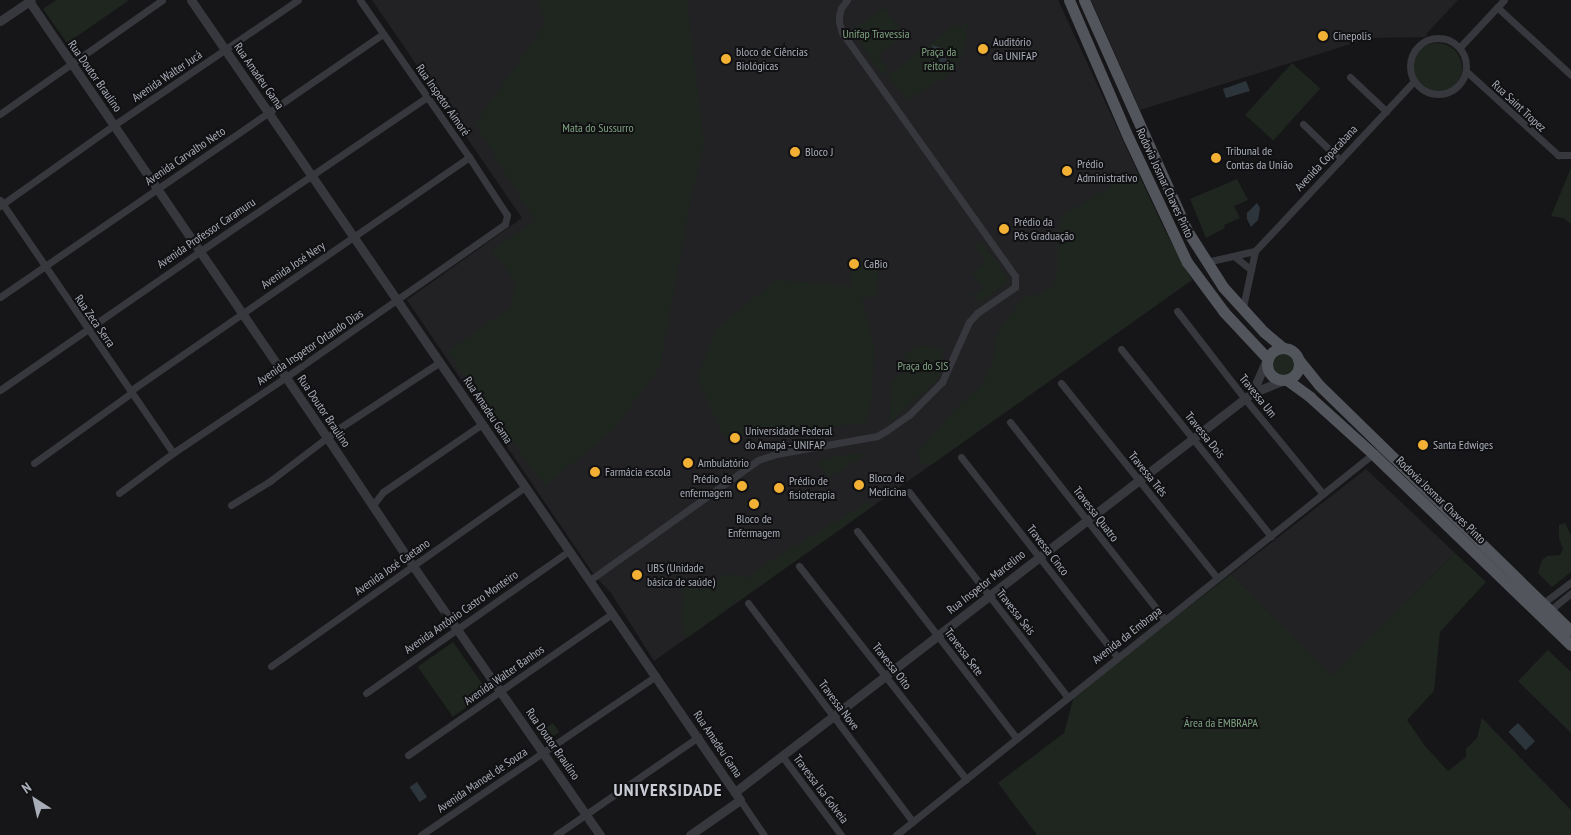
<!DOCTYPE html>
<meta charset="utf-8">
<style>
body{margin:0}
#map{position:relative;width:1571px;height:835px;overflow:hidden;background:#161618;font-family:"PT Sans Narrow",sans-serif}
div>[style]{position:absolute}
.built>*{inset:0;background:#222225}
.green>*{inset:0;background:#1e261f;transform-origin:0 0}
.round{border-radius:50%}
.water>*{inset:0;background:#2c353c;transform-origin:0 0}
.minor>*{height:7px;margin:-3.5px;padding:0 3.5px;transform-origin:3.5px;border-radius:3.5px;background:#37383d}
.minor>.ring{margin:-3.5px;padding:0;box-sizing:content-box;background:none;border:7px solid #37383d;border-radius:50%}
.tertiary>*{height:9px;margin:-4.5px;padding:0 4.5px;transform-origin:4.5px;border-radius:4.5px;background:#37383d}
.primary>*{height:11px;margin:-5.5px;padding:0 5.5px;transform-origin:5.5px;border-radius:5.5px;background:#53555c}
.primary>.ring{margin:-5.5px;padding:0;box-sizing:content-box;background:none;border:11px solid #53555c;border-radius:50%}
.dots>*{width:14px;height:14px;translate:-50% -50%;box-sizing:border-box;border:2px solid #111113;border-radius:50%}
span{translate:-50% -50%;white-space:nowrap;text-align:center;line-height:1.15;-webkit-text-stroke:4px #111113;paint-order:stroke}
.park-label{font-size:12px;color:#7fa381}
.poi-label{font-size:12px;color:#a8adb8}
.left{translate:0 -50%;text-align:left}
.right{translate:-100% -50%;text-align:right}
.street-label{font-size:12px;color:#a8adb8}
.district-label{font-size:18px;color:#c9ccd4;font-weight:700;letter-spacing:1px}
.north{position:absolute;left:10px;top:775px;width:50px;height:50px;-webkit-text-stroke:4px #111113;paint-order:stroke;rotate:325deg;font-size:14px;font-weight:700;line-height:20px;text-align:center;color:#a8adb8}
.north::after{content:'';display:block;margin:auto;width:18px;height:22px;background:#a8adb8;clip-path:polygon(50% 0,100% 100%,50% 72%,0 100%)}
</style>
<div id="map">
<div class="built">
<i style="clip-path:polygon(372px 0,1058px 0,1164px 229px,1192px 280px,654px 661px,611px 593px,595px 576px,407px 300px,522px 218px)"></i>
<i style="clip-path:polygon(1091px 0,1458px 0,1427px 33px,1426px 37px,1370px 38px,1140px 110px)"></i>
<i style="clip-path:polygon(1366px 469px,1455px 553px,1332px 677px,1231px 574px)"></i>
</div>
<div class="green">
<i style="clip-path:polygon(56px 0,127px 0,128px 1px,67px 43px,43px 9px)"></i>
<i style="clip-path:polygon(538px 0,687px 0,704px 144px,691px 198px,660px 367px,613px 430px,545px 486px,447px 352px,511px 307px,515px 281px,491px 250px,535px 221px,475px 124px,545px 24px)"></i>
<i style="clip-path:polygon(885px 7px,905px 36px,878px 55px,888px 70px,882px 75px,851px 30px)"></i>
<i style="clip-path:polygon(959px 22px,959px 28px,967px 23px,968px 25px,963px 56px,954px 71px,908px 100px,887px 76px)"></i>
<i class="round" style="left:1412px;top:43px;width:50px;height:50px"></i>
<i style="left:1292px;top:63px;width:38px;height:70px;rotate:42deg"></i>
<i style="clip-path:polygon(1571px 168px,1571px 224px,1563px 218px,1551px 216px)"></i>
<i style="clip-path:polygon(1137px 171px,1164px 229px,1192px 280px,931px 465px,921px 464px,918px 458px,919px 450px,958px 406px,984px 382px,993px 360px,996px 336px,1010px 315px,1025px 296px,1041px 294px,1052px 287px,1057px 276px,1057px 245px,1061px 216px)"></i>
<i style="clip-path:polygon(1237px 179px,1248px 200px,1234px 206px,1240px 218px,1224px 225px,1225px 228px,1206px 238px,1190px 199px)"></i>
<i style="clip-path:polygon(982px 242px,1008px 278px,1006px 283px,978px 303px,972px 295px,983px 288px,972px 272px,986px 261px,974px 244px)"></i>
<i style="clip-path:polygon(875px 257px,878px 267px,877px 297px,862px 297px,874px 347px,872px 398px,866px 423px,724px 437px,697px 378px,716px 329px,776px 280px,853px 286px,849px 274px)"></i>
<i style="clip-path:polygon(921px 345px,944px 349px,939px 379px,889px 423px,892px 380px,904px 371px,905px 353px)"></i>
<i class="round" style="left:1270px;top:351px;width:26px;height:26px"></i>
<i style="clip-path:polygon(868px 453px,828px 478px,817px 461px,834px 456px)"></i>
<i style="clip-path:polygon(868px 502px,876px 504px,687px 638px,682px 632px,684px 626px,681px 620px,682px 602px,685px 599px,681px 591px,690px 584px,701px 590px,725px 574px,738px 575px,745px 579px,771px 560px)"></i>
<i style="clip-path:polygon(1565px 523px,1571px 535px,1571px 572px,1552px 587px,1538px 573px,1542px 560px,1547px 556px,1560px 555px,1563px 549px,1559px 538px,1559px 525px)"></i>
<i style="clip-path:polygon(1455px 553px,1486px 582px,1440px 632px,1434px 691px,1407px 720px,1425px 746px,1448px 771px,1466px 757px,1466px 749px,1477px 738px,1482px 718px,1571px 810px,1571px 835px,1037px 835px,998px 783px,1064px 733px,1074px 696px,1231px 574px,1332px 676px)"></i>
<i style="left:453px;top:642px;width:61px;height:43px;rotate:55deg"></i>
<i style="clip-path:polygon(1548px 650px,1571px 672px,1571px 733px,1518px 681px)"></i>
<i style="left:553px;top:723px;width:11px;height:18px;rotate:56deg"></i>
</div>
<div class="water">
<i style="clip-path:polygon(932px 45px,941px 48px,945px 53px,948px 66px,934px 58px)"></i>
<i style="clip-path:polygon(1246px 81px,1250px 91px,1226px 98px,1223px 89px)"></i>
<i style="clip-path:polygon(1257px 203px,1260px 208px,1258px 220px,1251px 227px,1247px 219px,1247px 213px)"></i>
<i style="left:1518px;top:723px;width:25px;height:13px;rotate:47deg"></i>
<i style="left:417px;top:782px;width:18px;height:9px;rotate:56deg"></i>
</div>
<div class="minor">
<i style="left:1497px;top:7px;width:100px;rotate:42.6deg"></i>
<i class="ring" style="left:1410px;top:38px;width:49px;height:49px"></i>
<i style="left:1460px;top:47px;width:64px;rotate:-46.9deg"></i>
<i style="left:1466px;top:71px;width:125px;rotate:42.4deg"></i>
<i style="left:1558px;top:155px;width:13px"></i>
<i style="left:1350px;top:77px;width:50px;rotate:43.4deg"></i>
<i style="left:0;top:114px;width:198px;rotate:-35.1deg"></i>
<i style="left:1303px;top:124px;width:52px;rotate:44.2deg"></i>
<i style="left:0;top:200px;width:306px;rotate:55.6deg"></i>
<i style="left:0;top:206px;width:140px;rotate:-35.4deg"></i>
<i style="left:114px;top:125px;width:222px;rotate:-34.2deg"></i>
<i style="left:1234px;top:256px;width:22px;rotate:39deg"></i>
<i style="left:1206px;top:262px;width:50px;rotate:-12.7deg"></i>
<i style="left:0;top:297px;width:465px;rotate:-34.5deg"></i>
<i style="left:1243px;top:307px;width:57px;rotate:-77.9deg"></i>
<i style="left:1255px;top:251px;width:233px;rotate:-46.9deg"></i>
<i style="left:1177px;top:311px;width:111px;rotate:52.3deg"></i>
<i style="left:1245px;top:399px;width:123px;rotate:50.6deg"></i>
<i style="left:1121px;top:349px;width:240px;rotate:51.3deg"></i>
<i style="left:1061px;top:383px;width:250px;rotate:51.3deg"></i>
<i style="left:0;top:390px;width:242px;rotate:-34.7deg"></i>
<i style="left:199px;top:252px;width:276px;rotate:-34.2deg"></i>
<i style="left:130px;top:391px;width:412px;rotate:-34.6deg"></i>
<i style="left:1010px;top:422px;width:251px;rotate:51.9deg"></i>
<i style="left:961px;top:457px;width:254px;rotate:52deg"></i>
<i style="left:34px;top:463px;width:120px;rotate:-35.8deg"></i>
<i style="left:909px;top:492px;width:260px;rotate:52.3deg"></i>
<i style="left:119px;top:493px;width:67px;rotate:-36.5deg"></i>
<i style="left:173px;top:453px;width:136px;rotate:-33.9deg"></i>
<i style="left:286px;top:377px;width:267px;rotate:-34.9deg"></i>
<i style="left:505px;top:224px;width:9px;rotate:-77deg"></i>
<i style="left:507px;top:215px;width:69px;rotate:-123.2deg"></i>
<i style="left:469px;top:157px;width:191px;rotate:-124.8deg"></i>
<i style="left:231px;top:505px;width:46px;rotate:-31.6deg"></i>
<i style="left:270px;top:481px;width:89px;rotate:-37.3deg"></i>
<i style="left:341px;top:427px;width:118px;rotate:-33.3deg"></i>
<i style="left:372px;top:506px;width:18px;rotate:-52deg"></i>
<i style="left:383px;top:492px;width:120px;rotate:-34.5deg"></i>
<i style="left:857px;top:531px;width:262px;rotate:52.4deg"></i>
<i style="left:799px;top:566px;width:271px;rotate:51.9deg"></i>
<i style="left:590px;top:580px;width:206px;rotate:-35.5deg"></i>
<i style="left:758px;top:460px;width:19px;rotate:-18deg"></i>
<i style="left:776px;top:454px;width:103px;rotate:-10.1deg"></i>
<i style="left:877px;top:436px;width:10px;rotate:-29deg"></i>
<i style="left:886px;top:431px;width:28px;rotate:-35deg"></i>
<i style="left:909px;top:415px;width:47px;rotate:-45deg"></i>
<i style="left:942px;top:382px;width:66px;rotate:-65.8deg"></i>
<i style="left:969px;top:322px;width:12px;rotate:-48deg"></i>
<i style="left:977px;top:313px;width:46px;rotate:-34.4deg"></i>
<i style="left:1015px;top:287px;width:11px;rotate:-90deg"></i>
<i style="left:1015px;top:276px;width:298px;rotate:-125.4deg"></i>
<i style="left:842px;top:33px;width:11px;rotate:-105deg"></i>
<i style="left:839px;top:22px;width:6px;rotate:-90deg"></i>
<i style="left:839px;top:16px;width:8px;rotate:-76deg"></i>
<i style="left:841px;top:8px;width:10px;rotate:-53deg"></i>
<i style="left:748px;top:603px;width:274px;rotate:53deg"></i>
<i style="left:1542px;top:604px;width:36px;rotate:-37deg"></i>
<i style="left:1549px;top:611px;width:28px;rotate:-39deg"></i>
<i style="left:271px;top:666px;width:312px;rotate:-35.2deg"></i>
<i style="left:366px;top:693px;width:248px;rotate:-35deg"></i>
<i style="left:408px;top:755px;width:249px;rotate:-34.7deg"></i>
<i style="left:782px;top:756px;width:99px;rotate:53.2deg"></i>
<i style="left:740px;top:800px;width:42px;rotate:55.6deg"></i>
<i style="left:421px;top:835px;width:284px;rotate:-34.1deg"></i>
<i style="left:556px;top:835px;width:173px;rotate:-34.6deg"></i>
<i style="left:896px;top:835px;width:610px;rotate:-38.62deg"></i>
</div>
<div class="tertiary">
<i style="left:191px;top:0;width:970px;rotate:55.54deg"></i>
<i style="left:740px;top:800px;width:61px;rotate:145deg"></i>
<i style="left:29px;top:1px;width:530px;rotate:55.68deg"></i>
<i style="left:328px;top:439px;width:153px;rotate:56.2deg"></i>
<i style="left:413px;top:566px;width:328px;rotate:55.2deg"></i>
<i style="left:0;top:21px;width:37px;rotate:-34deg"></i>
<i style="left:1252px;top:393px;width:34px;rotate:-66deg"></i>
<i style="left:735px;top:792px;width:653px;rotate:-37.66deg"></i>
<i style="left:1252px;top:393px;width:32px;rotate:-22deg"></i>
</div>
<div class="primary">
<i style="left:1069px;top:0;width:151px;rotate:66.7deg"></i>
<i style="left:1129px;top:139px;width:136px;rotate:64.8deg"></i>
<i style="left:1187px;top:262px;width:62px;rotate:53.5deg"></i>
<i style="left:1224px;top:312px;width:63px;rotate:46.9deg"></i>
<i style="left:1084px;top:0;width:254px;rotate:65.9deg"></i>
<i style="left:1188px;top:232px;width:65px;rotate:57.5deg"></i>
<i style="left:1223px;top:287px;width:61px;rotate:47.7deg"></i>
<i style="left:1264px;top:332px;width:25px;rotate:40deg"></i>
<i class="ring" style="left:1267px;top:348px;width:21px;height:21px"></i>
<i style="left:1298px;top:359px;width:33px;rotate:51deg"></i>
<i style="left:1319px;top:385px;width:352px;rotate:44.3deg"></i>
<i style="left:1287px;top:380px;width:29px;rotate:36deg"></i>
<i style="left:1310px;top:397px;width:85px;rotate:42.1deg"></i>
<i style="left:1373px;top:454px;width:275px;rotate:44deg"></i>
</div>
<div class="dots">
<i style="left:1323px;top:36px;background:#f2b134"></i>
<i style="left:983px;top:49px;background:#f2b134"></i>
<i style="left:726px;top:59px;background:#f2b134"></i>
<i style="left:795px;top:152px;background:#f2b134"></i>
<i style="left:1216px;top:158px;background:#f2b134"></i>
<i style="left:1067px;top:171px;background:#f2b134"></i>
<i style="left:1004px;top:229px;background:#f2b134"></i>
<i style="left:854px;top:264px;background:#f2b134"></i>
<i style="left:735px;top:438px;background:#f2b134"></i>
<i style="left:1423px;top:445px;background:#f2b134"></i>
<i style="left:688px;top:463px;background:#f2b134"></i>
<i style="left:595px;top:472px;background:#f2b134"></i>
<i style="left:859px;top:485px;background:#f2b134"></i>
<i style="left:742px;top:486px;background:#f2b134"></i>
<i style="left:779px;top:488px;background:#f2b134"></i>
<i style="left:754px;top:504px;background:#f2b134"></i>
<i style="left:637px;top:575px;background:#f2b134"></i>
</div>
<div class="park-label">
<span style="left:876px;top:34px">Unifap Travessia</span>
<span style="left:939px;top:59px">Praça da<br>reitoria</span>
<span style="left:598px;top:128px">Mata do Sussurro</span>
<span style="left:923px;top:366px">Praça do SIS</span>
<span style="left:1221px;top:723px">Área da EMBRAPA</span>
</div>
<div class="poi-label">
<span class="left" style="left:1333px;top:36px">Cinepolis</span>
<span class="left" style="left:993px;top:49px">Auditório<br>da UNIFAP</span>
<span class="left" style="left:736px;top:59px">bloco de Ciências<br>Biológicas</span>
<span class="left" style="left:1226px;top:158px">Tribunal de<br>Contas da União</span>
<span class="left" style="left:805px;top:152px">Bloco J</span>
<span class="left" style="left:1077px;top:171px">Prédio<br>Administrativo</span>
<span class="left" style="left:1014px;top:229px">Prédio da<br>Pós Graduação</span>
<span class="left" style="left:864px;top:264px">CaBio</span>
<span class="left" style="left:745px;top:438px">Universidade Federal<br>do Amapá - UNIFAP</span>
<span class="left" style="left:1433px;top:445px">Santa Edwiges</span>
<span class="left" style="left:698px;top:463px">Ambulatório</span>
<span class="left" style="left:605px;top:472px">Farmácia escola</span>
<span class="left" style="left:869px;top:485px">Bloco de<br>Medicina</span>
<span class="right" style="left:732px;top:486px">Prédio de<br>enfermagem</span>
<span class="left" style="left:789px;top:488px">Prédio de<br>fisioterapia</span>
<span style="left:754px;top:526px">Bloco de<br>Enfermagem</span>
<span class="left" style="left:647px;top:575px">UBS (Unidade<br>básica de saúde)</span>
</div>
<div class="street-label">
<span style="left:95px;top:76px;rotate:55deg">Rua Doutor Braulino</span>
<span style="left:167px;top:76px;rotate:-34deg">Avenida Walter Jucá</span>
<span style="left:259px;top:76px;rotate:55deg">Rua Amadeu Gama</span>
<span style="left:443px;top:100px;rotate:55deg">Rua Inspetor Aimoré</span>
<span style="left:1519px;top:106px;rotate:43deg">Rua Saint Tropez</span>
<span style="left:185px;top:156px;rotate:-34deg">Avenida Carvalho Neto</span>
<span style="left:1326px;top:158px;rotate:-47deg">Avenida Copacabana</span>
<span style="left:1165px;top:183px;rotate:65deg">Rodovia Josmar Chaves Pinto</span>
<span style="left:206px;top:233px;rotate:-34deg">Avenida Professor Caramuru</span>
<span style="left:293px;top:265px;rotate:-34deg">Avenida José Nery</span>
<span style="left:95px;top:321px;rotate:55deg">Rua Zeca Serra</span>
<span style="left:310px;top:347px;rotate:-34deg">Avenida Inspetor Orlando Dias</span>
<span style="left:1258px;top:396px;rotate:51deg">Travessa Um</span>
<span style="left:488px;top:410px;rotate:56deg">Rua Amadeu Gama</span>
<span style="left:324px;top:411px;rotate:56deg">Rua Doutor Braulino</span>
<span style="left:1205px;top:435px;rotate:51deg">Travessa Dois</span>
<span style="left:1148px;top:474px;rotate:51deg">Travessa Três</span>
<span style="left:1441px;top:500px;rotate:44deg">Rodovia Josmar Chaves Pinto</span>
<span style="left:1096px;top:514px;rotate:52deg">Travessa Quatro</span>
<span style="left:1048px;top:550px;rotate:52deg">Travessa Cinco</span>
<span style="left:392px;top:567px;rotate:-35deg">Avenida José Caetano</span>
<span style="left:986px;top:582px;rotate:-38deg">Rua Inspetor Marcelino</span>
<span style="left:461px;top:612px;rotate:-35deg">Avenida Antônio Castro Monteiro</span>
<span style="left:1016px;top:612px;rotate:52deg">Travessa Seis</span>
<span style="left:1127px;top:635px;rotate:-38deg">Avenida da Embrapa</span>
<span style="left:964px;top:652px;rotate:53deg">Travessa Sete</span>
<span style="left:892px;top:666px;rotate:52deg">Travessa Oito</span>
<span style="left:504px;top:675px;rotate:-35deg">Avenida Walter Banhos</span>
<span style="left:839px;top:705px;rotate:53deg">Travessa Nove</span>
<span style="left:553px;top:744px;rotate:55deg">Rua Doutor Braulino</span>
<span style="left:718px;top:744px;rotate:56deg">Rua Amadeu Gama</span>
<span style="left:482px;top:780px;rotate:-34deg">Avenida Manoel de Souza</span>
<span style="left:821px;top:789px;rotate:53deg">Travessa Isa Golveia</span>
</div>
<div class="district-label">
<span style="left:668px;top:790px">UNIVERSIDADE</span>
</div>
<div class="north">N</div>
</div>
